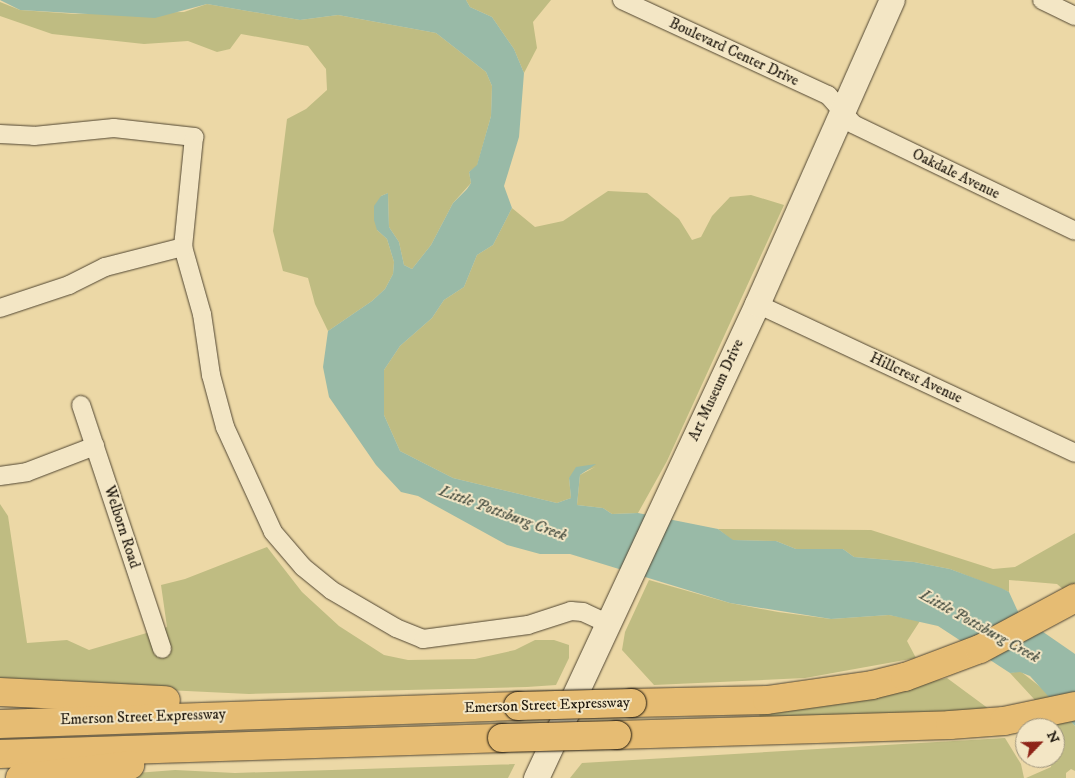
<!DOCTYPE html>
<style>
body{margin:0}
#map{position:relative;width:1075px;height:778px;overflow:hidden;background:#ecd8a6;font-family:"IM FELL DW Pica",serif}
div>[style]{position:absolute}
.green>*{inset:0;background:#bfbc82}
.water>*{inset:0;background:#99baa7}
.roads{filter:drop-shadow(0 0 1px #514632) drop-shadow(0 0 1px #514632)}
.street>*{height:18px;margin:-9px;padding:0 9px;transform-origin:9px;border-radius:9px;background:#f3e6c5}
.secondary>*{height:25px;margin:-12.5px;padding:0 12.5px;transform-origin:12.5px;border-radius:12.5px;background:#f3e6c5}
.highway>*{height:28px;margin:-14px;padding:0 14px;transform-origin:14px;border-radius:14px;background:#e6bc73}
.bridges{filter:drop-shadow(0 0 1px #1d160c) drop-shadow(0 0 1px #1d160c)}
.highway-bridge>*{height:28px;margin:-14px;padding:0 14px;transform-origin:14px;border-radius:14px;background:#e6bc73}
span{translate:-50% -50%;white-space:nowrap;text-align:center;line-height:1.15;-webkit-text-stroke:4px #f3e6c5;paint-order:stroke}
.street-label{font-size:15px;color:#1d160c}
.water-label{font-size:16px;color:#484f42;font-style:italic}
.north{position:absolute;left:1015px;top:718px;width:50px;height:50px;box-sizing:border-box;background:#f3e6c5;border:1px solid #9d937b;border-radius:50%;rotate:66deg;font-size:14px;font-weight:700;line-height:20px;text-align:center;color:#1d160c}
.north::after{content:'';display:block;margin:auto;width:18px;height:22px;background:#8f2418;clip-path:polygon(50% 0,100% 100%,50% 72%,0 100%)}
</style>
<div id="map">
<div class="green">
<i style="clip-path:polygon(466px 0,551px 0,533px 22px,537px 48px,524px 73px,514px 49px,492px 17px,470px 7px)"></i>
<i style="clip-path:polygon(0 2px,20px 10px,75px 14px,184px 12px,207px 4px,300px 20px,338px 15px,436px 33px,486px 72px,492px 86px,491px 116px,477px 166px,469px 172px,471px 183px,453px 203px,431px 245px,412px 269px,404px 265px,399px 242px,389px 227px,388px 193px,381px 196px,377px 230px,387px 239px,394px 262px,393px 274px,385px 289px,372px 301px,328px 331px,315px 304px,308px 278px,283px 271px,273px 231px,287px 119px,306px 109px,327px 90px,326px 69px,308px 46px,241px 34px,230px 49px,217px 52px,188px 41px,144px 44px,52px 34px,0 16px)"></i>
<i style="clip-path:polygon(608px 191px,647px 193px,679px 219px,692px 240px,701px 237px,712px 216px,730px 197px,751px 195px,784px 205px,667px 461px,638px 513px,612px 514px,603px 508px,577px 505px,580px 475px,595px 467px,569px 478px,571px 498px,557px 503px,453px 478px,400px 451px,384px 415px,381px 390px,384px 370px,400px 346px,432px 318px,444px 300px,464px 287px,477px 255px,493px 245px,512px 208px,535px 227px,563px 221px)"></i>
<i style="clip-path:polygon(0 504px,8px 516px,27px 643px,67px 640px,89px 650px,167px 627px,161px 585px,185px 579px,267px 547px,302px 592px,339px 626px,384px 655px,408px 660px,475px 659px,515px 650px,535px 640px,554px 640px,569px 645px,569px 658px,556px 685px,527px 687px,249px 694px,0 682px)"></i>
<i style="clip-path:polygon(718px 529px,871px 530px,993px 569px,1015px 567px,1075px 533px,1075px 583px,1064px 590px,1057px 584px,1009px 580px,1009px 592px,950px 569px,914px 562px,854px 557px,843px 549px,796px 549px,776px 541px,732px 540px)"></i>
<i style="clip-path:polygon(649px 580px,730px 603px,778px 612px,831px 619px,889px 615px,920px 621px,907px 641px,916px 658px,805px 678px,654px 685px,622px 650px,625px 632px)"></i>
<i style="clip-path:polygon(1020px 671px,1043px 689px,1075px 726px,1075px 771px,1071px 769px,1066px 773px,1066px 778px,1026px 778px,1051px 767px,1052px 758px,1055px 758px,1055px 728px,1051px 728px,1034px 699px,1010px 673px)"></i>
<i style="clip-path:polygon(947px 678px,989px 709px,929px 715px,760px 719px,759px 713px,818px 707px)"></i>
<i style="clip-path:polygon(1005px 738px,1021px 764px,1024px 778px,570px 778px,582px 763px)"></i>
<i style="clip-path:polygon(515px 764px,508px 778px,71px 778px,175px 770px,235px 773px)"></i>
</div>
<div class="water">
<i style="clip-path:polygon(0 0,466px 0,470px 7px,492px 17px,514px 49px,524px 73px,519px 137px,504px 186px,512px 208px,493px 245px,477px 255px,464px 287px,444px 300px,432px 318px,400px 346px,384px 370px,384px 415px,400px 451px,453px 478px,557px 503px,571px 498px,569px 478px,576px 467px,596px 464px,580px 475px,577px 505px,603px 508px,612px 514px,638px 513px,718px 529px,733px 540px,776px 541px,796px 549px,843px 549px,854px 557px,914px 562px,950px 569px,1001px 588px,1009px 592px,1020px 616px,1075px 654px,1075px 726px,1030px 676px,1020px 672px,1010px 673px,938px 626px,889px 615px,831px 619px,730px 603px,570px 554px,540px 554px,507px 545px,418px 496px,401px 492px,376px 465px,329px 397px,323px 367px,328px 331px,372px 301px,385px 289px,393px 274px,394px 262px,387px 239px,377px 230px,374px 220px,374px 206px,381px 196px,388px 193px,389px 227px,399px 242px,404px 265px,412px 269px,431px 245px,453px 203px,467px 189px,471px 183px,469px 172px,477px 165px,491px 116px,492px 86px,486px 72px,436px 33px,338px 15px,300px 20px,207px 4px,155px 18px,20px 10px)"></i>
</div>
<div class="roads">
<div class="street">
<i style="left:622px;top:0;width:227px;rotate:24.8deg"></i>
<i style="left:828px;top:95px;width:38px;rotate:49deg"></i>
<i style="left:853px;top:124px;width:246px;rotate:25.7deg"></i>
<i style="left:1042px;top:0;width:37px;rotate:26deg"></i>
<i style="left:0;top:134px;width:34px;rotate:3deg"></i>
<i style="left:34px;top:136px;width:80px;rotate:-5.7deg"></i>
<i style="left:114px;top:128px;width:81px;rotate:6.4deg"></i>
<i style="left:194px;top:137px;width:111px;rotate:95.7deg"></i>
<i style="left:183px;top:247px;width:70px;rotate:74.2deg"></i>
<i style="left:202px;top:314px;width:62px;rotate:81.6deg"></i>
<i style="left:211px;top:375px;width:54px;rotate:74.9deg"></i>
<i style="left:225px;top:427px;width:115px;rotate:65.4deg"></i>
<i style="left:273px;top:532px;width:46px;rotate:49.4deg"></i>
<i style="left:303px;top:567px;width:36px;rotate:39deg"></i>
<i style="left:331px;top:590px;width:75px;rotate:30.3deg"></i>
<i style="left:396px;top:628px;width:29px;rotate:22deg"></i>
<i style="left:423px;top:639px;width:106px;rotate:-7.6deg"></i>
<i style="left:528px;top:625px;width:45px;rotate:-18deg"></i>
<i style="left:571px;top:611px;width:12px;rotate:5deg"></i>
<i style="left:583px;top:612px;width:29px;rotate:25deg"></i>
<i style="left:757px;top:304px;width:351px;rotate:25.1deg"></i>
<i style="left:0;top:308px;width:73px;rotate:-18.4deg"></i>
<i style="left:69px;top:285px;width:40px;rotate:-26.6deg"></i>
<i style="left:105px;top:267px;width:81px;rotate:-14.4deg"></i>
<i style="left:81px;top:405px;width:257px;rotate:71.6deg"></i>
<i style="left:0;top:476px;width:27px;rotate:-8deg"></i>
<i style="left:27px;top:472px;width:73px;rotate:-20.9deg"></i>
</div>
<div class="secondary">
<i style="left:536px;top:778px;width:523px;rotate:-65deg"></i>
<i style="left:757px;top:304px;width:333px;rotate:-66.1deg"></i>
</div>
<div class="highway">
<i style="left:0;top:692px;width:166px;rotate:2.8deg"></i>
<i style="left:632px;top:703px;width:135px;rotate:-1.3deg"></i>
<i style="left:767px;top:700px;width:106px;rotate:-8.1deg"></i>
<i style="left:872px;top:685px;width:34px;rotate:-14deg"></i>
<i style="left:905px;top:677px;width:80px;rotate:-20.5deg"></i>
<i style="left:980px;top:649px;width:108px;rotate:-28.2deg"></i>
<i style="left:0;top:724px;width:518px;rotate:-1.99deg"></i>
<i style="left:617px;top:735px;width:333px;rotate:-1.7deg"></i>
<i style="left:950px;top:725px;width:54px;rotate:-4.2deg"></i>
<i style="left:1004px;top:721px;width:73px;rotate:-11.9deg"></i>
<i style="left:0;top:754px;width:502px;rotate:-1.83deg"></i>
<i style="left:20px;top:778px;width:111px;rotate:-6.7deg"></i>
</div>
</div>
<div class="bridges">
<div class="highway-bridge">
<i style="left:518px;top:706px;width:114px;rotate:-1.5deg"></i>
<i style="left:502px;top:738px;width:115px;rotate:-1.5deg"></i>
</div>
</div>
<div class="street-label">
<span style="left:734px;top:52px;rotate:25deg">Boulevard Center Drive</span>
<span style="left:956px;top:174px;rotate:26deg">Oakdale Avenue</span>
<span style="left:916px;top:378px;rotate:25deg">Hillcrest Avenue</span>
<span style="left:716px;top:390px;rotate:-65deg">Art Museum Drive</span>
<span style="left:122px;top:527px;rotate:72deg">Welborn Road</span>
<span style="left:547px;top:705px;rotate:-2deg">Emerson Street Expressway</span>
<span style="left:143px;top:717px;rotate:-2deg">Emerson Street Expressway</span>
</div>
<div class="water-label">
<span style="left:503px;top:513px;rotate:20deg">Little Pottsburg Creek</span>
<span style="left:980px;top:626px;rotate:29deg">Little Pottsburg Creek</span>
</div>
<div class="north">N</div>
</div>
